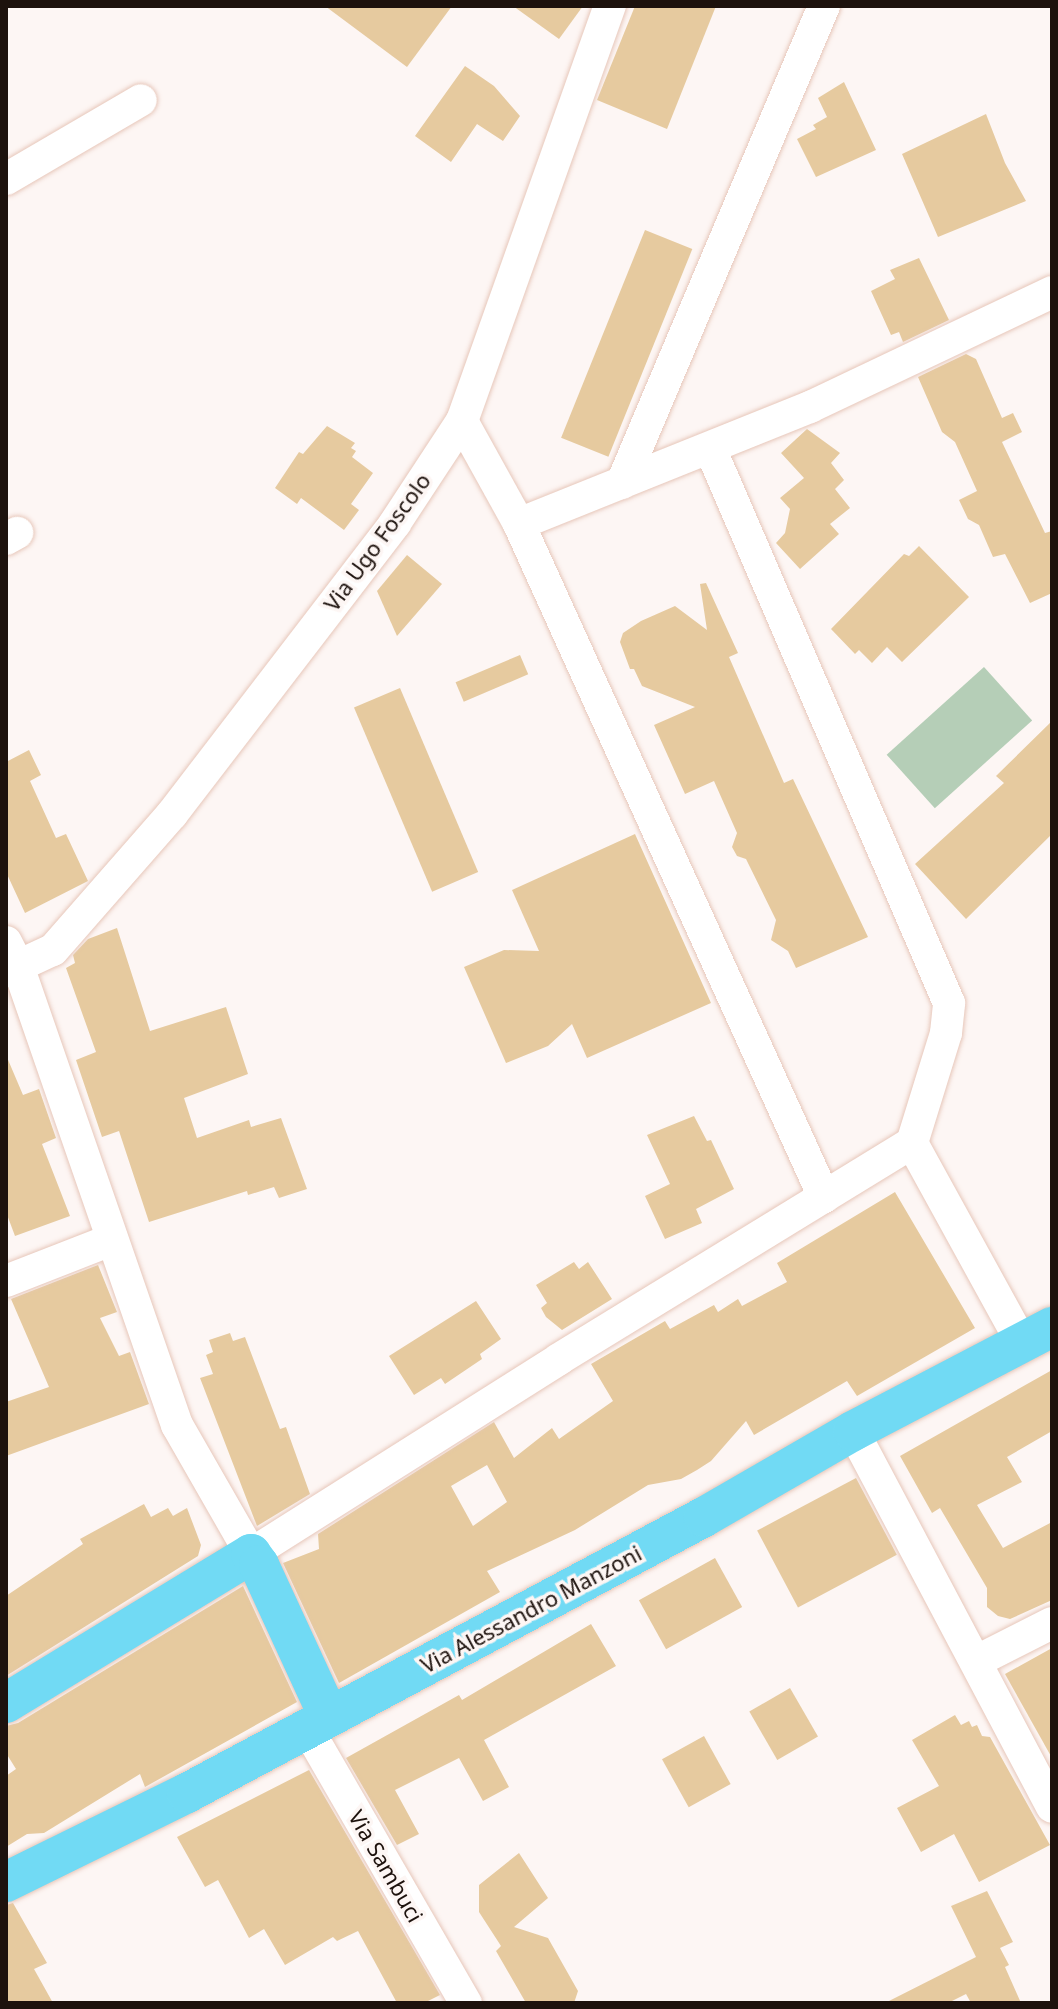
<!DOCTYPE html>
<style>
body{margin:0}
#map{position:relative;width:1058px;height:2009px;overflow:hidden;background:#fdf6f4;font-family:"Noto Sans",sans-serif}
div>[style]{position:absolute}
.green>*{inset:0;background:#b5ceb7;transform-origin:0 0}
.building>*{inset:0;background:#e6ca9f;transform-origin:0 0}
.roads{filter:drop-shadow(0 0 2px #e7c7ba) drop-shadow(0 0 2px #e7c7ba)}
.minor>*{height:32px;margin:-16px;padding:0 16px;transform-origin:16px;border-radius:16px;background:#fff}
.major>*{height:40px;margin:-20px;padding:0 20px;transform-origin:20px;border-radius:20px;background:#71daf4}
span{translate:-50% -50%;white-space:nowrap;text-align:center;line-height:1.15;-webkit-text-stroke:7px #fdf6f4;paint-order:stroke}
.street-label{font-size:22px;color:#1d120d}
.frame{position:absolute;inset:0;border:8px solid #1d120d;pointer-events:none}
</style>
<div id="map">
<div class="green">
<i style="left:984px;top:667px;width:72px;height:131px;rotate:48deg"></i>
</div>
<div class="building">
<i style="clip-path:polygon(325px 6px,452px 6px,407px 67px)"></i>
<i style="clip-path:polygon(513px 6px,583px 6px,559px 39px)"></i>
<i style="clip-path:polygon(635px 6px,716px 6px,667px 129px,597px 100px)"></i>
<i style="clip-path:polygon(465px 66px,494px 86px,520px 116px,503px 141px,477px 124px,451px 162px,415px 136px)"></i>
<i style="clip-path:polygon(844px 82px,876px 150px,816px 177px,797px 139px,816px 129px,813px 125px,827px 117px,818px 98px)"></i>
<i style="clip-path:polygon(986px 114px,1005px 163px,1026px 201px,938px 237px,902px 154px)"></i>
<i style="left:645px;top:230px;width:51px;height:224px;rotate:22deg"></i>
<i style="clip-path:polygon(919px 258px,949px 320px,903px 342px,899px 332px,891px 335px,871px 291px,895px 279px,890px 270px)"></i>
<i style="clip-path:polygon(966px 354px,976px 359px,1002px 418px,1013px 413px,1022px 432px,1002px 442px,1045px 533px,1052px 531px,1052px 593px,1030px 603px,1005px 554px,993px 557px,979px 525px,968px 519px,959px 500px,977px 491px,955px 442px,942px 432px,918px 377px)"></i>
<i style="clip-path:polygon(327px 426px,355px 443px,351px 448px,356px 451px,352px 457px,373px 473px,351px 504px,359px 510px,344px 530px,301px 498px,297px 504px,275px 488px,299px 452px,303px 454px)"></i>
<i style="clip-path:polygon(807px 429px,840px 453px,831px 463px,844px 480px,835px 489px,850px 508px,830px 524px,839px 534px,800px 569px,776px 543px,785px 533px,790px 509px,780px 498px,804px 478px,781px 453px)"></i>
<i style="clip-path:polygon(919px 546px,969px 597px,902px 662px,887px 647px,872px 663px,859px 650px,855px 654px,831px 629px,904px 554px,909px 556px)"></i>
<i style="clip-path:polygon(407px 555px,442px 584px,397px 636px,377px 591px)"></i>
<i style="clip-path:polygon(706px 583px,738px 653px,729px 657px,784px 783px,793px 779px,868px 937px,796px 968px,788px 951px,771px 940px,776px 920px,746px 859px,737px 856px,732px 847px,737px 833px,714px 781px,685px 794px,654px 725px,695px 707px,642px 686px,634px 669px,630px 669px,620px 642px,623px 633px,641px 621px,675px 606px,707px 630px,700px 584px)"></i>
<i style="left:520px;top:655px;width:21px;height:70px;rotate:67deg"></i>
<i style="left:400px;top:688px;width:200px;height:50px;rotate:67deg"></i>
<i style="clip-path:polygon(1052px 721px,1052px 834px,966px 919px,915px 864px,1004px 783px,996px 776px)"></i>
<i style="clip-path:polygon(29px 750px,41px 775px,30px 781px,56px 838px,66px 834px,88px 881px,25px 913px,6px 872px,6px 762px)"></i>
<i style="clip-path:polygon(635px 834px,711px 1003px,587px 1058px,572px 1024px,548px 1046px,506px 1063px,464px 967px,504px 950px,539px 951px,512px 890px)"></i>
<i style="clip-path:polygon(117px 928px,150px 1031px,226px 1007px,248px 1074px,184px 1098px,197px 1138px,249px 1120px,251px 1127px,281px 1118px,307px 1189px,279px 1198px,274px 1187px,248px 1195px,247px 1191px,149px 1222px,119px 1131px,102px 1137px,76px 1060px,96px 1052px,66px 968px,75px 963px,73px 955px,88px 939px)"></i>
<i style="clip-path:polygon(6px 1055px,23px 1095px,39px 1089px,56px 1138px,42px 1144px,70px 1216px,15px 1236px,6px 1212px)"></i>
<i style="clip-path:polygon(694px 1116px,707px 1141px,711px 1140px,734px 1189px,696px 1209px,702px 1223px,665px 1239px,645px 1196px,670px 1184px,647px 1135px)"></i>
<i style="clip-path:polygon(evenodd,895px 1192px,975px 1328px,857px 1396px,847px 1381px,754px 1435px,746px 1421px,711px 1461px,697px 1470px,681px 1479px,648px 1485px,575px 1530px,487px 1571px,500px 1592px,339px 1683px,283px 1563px,319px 1549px,318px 1534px,494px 1422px,514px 1458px,552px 1428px,559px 1439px,613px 1401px,591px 1364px,665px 1321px,670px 1329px,714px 1305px,718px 1312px,738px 1299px,742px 1306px,787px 1282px,777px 1263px,895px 1192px,487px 1465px,507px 1502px,473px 1526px,451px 1486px,487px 1465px)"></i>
<i style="clip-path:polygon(574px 1262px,579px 1269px,588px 1262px,612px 1299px,562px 1330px,546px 1317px,541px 1308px,547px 1303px,536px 1285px)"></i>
<i style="clip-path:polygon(98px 1265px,117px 1312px,100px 1318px,119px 1356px,130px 1352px,149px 1404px,6px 1456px,6px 1402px,49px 1387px,11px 1299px)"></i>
<i style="clip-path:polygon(476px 1301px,501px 1339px,480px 1354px,482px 1359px,445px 1384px,441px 1378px,414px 1395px,389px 1356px)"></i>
<i style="clip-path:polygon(230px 1333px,233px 1341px,245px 1337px,280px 1429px,286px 1427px,310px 1494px,257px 1526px,200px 1378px,213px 1374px,206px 1355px,213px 1352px,209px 1340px)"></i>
<i style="clip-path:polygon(1052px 1370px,1052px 1431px,1007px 1457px,1022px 1482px,977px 1505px,1003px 1548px,1052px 1522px,1052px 1600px,1010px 1619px,998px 1616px,987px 1607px,987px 1588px,940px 1508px,932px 1513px,900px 1456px)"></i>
<i style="left:856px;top:1478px;width:87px;height:112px;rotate:62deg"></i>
<i style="clip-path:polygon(144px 1504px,151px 1517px,168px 1508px,173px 1516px,187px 1508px,201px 1545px,198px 1556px,6px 1676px,6px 1596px,83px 1544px,80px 1539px)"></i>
<i style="left:715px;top:1558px;width:56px;height:87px;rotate:61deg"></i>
<i style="clip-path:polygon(243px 1586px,297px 1702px,145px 1787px,140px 1774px,44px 1833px,27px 1834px,6px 1847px,6px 1776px,16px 1769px,6px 1753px,6px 1726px,18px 1723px)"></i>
<i style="clip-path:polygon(591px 1624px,616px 1666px,484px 1740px,509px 1787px,483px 1801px,459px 1758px,395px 1790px,419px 1834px,397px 1845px,346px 1758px,459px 1695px,462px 1700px)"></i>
<i style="clip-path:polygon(1052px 1648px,1052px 1758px,1005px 1674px)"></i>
<i style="left:790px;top:1688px;width:56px;height:47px;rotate:60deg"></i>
<i style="clip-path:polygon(955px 1715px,961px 1725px,969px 1721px,972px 1727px,977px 1725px,982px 1736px,990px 1737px,1050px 1845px,979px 1882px,954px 1834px,921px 1852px,897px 1808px,939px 1786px,912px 1740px)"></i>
<i style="left:704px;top:1736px;width:55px;height:48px;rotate:61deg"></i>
<i style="clip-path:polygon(309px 1770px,440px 1995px,424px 2003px,397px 2003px,358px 1931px,337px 1941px,333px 1937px,285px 1965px,264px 1929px,249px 1938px,218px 1880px,205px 1887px,177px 1837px)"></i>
<i style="clip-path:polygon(519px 1853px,548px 1898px,514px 1927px,548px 1938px,578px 1991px,574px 2003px,526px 2003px,496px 1951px,501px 1946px,479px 1912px,479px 1885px)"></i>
<i style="clip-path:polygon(987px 1891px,1013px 1942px,1000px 1948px,1009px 1965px,1005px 1967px,1021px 2003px,971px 2003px,966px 1994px,948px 2003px,885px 2003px,976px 1957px,951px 1906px)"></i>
<i style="clip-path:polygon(13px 1903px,47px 1963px,34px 1969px,53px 2003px,6px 2003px,6px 1905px)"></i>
</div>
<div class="roads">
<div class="minor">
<i style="left:6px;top:179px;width:156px;rotate:-30.3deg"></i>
<i style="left:462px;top:421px;width:118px;rotate:61deg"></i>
<i style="left:519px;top:524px;width:739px;rotate:65.62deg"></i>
<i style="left:622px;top:483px;width:518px;rotate:-67.05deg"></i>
<i style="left:519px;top:524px;width:314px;rotate:-21.9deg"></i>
<i style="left:810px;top:407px;width:268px;rotate:-25.4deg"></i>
<i style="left:6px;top:539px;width:13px;rotate:-29deg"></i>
<i style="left:6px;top:942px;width:27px;rotate:63deg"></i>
<i style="left:18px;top:966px;width:38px;rotate:-25deg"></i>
<i style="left:53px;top:950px;width:181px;rotate:-48.8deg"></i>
<i style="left:172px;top:814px;width:367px;rotate:-52.5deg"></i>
<i style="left:395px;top:523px;width:122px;rotate:-56.7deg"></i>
<i style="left:462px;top:421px;width:441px;rotate:-70.4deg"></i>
<i style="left:6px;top:971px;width:13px;rotate:-23deg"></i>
<i style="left:18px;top:966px;width:486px;rotate:70.9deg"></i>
<i style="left:177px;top:1425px;width:149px;rotate:60.2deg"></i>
<i style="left:251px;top:1554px;width:365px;rotate:-32.3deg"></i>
<i style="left:559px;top:1359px;width:414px;rotate:-31.5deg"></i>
<i style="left:912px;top:1143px;width:115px;rotate:-72.8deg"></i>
<i style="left:946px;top:1033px;width:30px;rotate:-84deg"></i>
<i style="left:949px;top:1003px;width:604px;rotate:-113.3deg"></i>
<i style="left:912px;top:1143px;width:228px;rotate:61.2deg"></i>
<i style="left:6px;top:1281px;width:113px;rotate:-21.3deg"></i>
<i style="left:853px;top:1431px;width:425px;rotate:62.1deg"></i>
<i style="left:977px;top:1661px;width:84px;rotate:-26.9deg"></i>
<i style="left:307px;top:1728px;width:318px;rotate:60deg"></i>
</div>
<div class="major">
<i style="left:6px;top:1703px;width:287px;rotate:-31.3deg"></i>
<i style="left:251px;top:1554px;width:14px;rotate:54deg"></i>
<i style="left:259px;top:1565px;width:167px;rotate:65.3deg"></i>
<i style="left:6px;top:1882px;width:202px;rotate:-26.2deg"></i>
<i style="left:187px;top:1793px;width:586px;rotate:-28.1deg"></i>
<i style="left:704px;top:1517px;width:172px;rotate:-30deg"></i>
<i style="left:853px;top:1431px;width:225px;rotate:-27.6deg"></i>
</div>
</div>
<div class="street-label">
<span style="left:377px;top:542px;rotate:-54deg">Via Ugo Foscolo</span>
<span style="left:531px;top:1609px;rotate:-28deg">Via Alessandro Manzoni</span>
<span style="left:386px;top:1866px;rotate:60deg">Via Sambuci</span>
</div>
<div class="frame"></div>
</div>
